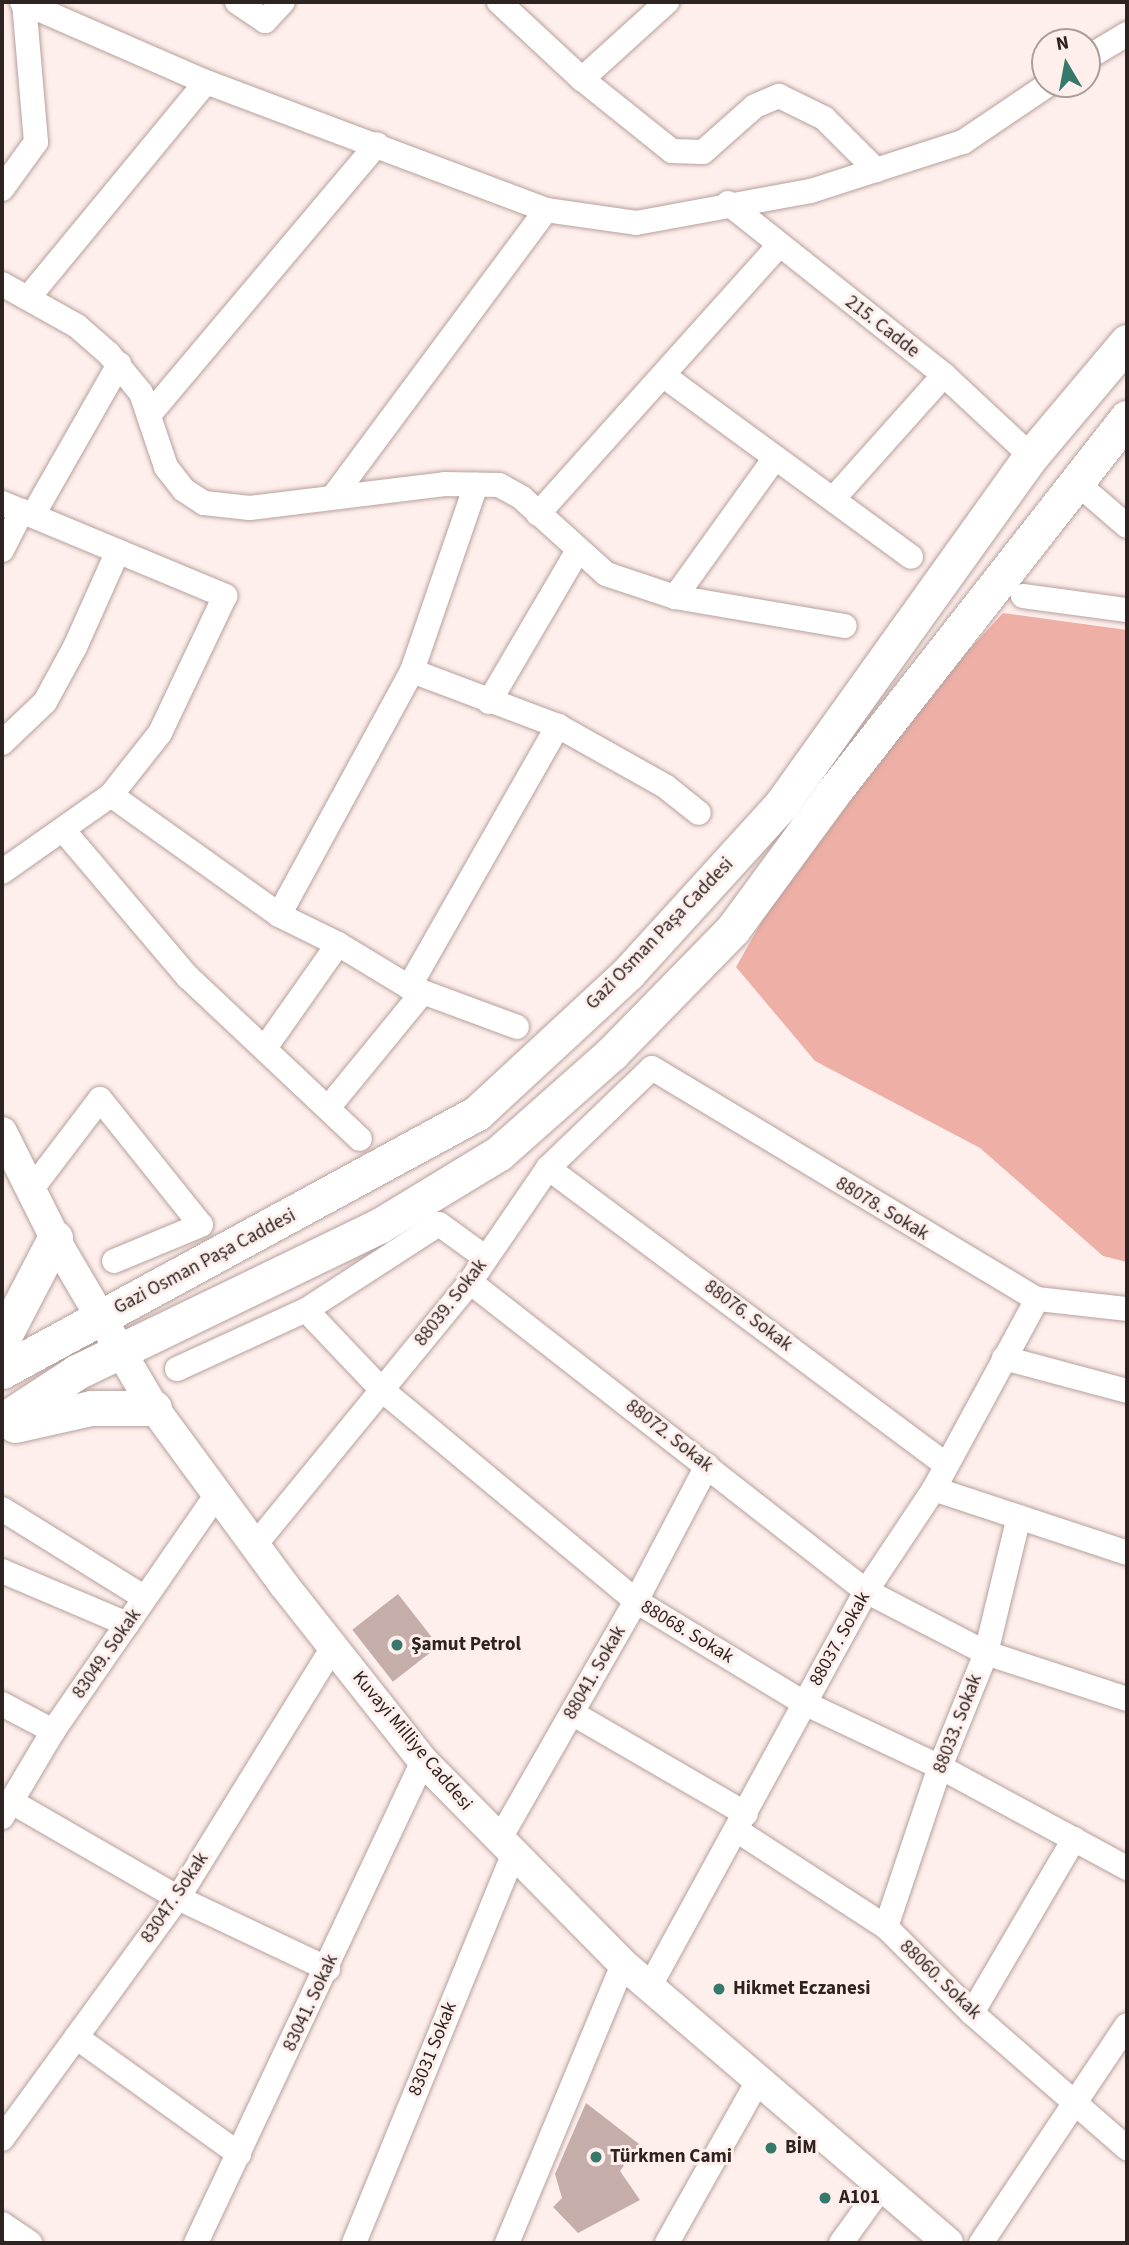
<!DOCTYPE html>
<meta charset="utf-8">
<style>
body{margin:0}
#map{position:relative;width:1129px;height:2245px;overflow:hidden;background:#feefec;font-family:"Source Sans 3",sans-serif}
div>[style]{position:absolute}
.green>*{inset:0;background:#edafa6}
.building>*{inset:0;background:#c5adaa;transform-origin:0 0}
.roads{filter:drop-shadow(0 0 2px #b7a09c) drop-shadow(0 0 2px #b7a09c)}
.minor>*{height:24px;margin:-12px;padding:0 12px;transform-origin:12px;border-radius:12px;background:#fff}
.tertiary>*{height:30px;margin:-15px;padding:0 15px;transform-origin:15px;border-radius:15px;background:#fff}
.secondary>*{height:35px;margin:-17.5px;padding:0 17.5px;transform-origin:17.5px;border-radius:17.5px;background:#fff}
.dots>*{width:19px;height:19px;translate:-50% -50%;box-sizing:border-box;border:4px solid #feefec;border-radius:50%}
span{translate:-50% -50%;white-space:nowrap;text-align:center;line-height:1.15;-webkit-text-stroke:6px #feefec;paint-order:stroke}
.street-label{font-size:19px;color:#2d2422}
.poi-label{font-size:19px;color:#2d2422;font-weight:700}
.left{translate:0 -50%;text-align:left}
.frame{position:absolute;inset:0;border:4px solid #2d2422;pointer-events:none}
.north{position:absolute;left:1031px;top:28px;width:70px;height:70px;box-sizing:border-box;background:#feefec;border:2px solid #aa9e9b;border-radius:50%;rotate:350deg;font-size:19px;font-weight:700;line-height:28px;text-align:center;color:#2d2422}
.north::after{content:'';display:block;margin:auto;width:24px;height:32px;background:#36796b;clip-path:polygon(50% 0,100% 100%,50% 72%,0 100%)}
</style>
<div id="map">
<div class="green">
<i style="clip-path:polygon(1003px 613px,1127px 630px,1127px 1262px,1103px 1256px,980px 1148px,815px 1061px,736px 967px,793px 866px,935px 687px)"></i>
</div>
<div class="building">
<i style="left:398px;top:1594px;width:66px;height:58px;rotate:52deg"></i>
<i style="clip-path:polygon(586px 2103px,639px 2144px,620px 2171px,640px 2200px,578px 2233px,553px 2207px,562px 2198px,555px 2174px)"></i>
</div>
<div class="roads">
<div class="minor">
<i style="left:22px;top:2px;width:201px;rotate:23.5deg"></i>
<i style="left:206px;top:82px;width:363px;rotate:20.6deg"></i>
<i style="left:546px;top:210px;width:91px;rotate:8.2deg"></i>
<i style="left:636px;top:223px;width:178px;rotate:-10.4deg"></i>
<i style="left:811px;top:191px;width:160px;rotate:-17.9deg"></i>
<i style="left:963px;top:142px;width:104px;rotate:-34deg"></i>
<i style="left:237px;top:2px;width:34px;rotate:34deg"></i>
<i style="left:265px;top:21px;width:26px;rotate:-47deg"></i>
<i style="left:499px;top:2px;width:113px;rotate:42.9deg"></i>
<i style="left:582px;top:79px;width:115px;rotate:38.7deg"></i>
<i style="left:672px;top:151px;width:31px;rotate:2deg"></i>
<i style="left:703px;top:152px;width:69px;rotate:-41.5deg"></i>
<i style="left:755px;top:106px;width:26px;rotate:-23deg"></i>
<i style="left:779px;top:96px;width:50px;rotate:26.1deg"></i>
<i style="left:824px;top:118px;width:74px;rotate:45deg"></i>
<i style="left:1087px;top:58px;width:47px;rotate:-31deg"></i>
<i style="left:582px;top:79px;width:115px;rotate:-42.2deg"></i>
<i style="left:2px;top:189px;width:58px;rotate:-54.1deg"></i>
<i style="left:36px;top:142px;width:141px;rotate:-94.9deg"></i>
<i style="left:728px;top:203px;width:276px;rotate:38.5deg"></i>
<i style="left:944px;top:375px;width:119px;rotate:43deg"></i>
<i style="left:2px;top:284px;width:86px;rotate:29.2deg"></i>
<i style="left:77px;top:326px;width:43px;rotate:41.2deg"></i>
<i style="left:109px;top:354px;width:50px;rotate:50.6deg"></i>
<i style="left:141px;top:393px;width:78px;rotate:71.3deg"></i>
<i style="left:166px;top:467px;width:29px;rotate:52deg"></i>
<i style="left:184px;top:490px;width:24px;rotate:33deg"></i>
<i style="left:204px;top:503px;width:46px;rotate:6.2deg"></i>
<i style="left:250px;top:508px;width:196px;rotate:-7deg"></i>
<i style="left:445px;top:484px;width:54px;rotate:1.1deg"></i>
<i style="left:499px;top:485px;width:26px;rotate:29deg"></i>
<i style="left:522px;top:498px;width:113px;rotate:42.1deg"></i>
<i style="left:606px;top:574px;width:73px;rotate:18.4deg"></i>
<i style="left:675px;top:597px;width:172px;rotate:9.7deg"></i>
<i style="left:28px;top:298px;width:280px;rotate:-50.5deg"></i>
<i style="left:664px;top:376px;width:306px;rotate:36.2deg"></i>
<i style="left:149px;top:415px;width:354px;rotate:-49.9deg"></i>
<i style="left:1077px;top:483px;width:66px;rotate:40.7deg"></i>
<i style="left:333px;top:497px;width:357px;rotate:-53.4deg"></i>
<i style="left:834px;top:498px;width:165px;rotate:-48.2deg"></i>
<i style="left:2px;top:503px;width:242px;rotate:22.6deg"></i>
<i style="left:225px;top:596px;width:152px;rotate:115.4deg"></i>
<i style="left:160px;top:733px;width:79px;rotate:128.3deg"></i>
<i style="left:111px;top:795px;width:133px;rotate:144.8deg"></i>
<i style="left:538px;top:514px;width:361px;rotate:-48.1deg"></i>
<i style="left:33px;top:515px;width:174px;rotate:-60.3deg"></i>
<i style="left:2px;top:550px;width:44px;rotate:-62.9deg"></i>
<i style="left:1023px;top:596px;width:105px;rotate:7.7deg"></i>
<i style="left:675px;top:597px;width:170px;rotate:-54.3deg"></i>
<i style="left:412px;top:671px;width:156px;rotate:20.6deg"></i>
<i style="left:558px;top:726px;width:123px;rotate:29.3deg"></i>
<i style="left:665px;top:786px;width:43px;rotate:38.5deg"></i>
<i style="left:489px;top:702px;width:174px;rotate:-59.6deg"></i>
<i style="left:2px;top:743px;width:59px;rotate:-43.6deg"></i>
<i style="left:45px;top:702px;width:63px;rotate:-61.4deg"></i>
<i style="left:75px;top:647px;width:105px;rotate:-65.9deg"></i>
<i style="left:111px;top:795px;width:206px;rotate:35.5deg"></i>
<i style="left:279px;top:915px;width:66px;rotate:26.2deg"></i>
<i style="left:338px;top:944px;width:83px;rotate:31.2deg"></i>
<i style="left:409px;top:987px;width:115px;rotate:20.3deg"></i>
<i style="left:64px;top:831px;width:192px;rotate:49.7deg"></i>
<i style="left:188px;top:977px;width:236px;rotate:43.3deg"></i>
<i style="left:279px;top:915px;width:278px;rotate:-61.4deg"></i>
<i style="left:412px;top:671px;width:197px;rotate:-71deg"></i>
<i style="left:409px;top:987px;width:301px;rotate:-60.3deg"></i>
<i style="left:265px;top:1048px;width:127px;rotate:-54.9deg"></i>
<i style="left:328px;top:1108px;width:150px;rotate:-50.7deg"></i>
<i style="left:548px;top:1168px;width:497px;rotate:36.7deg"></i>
<i style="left:31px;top:1190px;width:114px;rotate:-52.8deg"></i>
<i style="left:100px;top:1099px;width:161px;rotate:51.3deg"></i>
<i style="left:201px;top:1225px;width:94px;rotate:157.5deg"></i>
<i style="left:470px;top:1282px;width:502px;rotate:37.97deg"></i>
<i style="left:866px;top:1591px;width:135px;rotate:27.3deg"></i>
<i style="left:986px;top:1653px;width:148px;rotate:18.1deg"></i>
<i style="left:306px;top:1310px;width:110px;rotate:46.5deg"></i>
<i style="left:382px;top:1390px;width:330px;rotate:39.7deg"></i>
<i style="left:636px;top:1601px;width:197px;rotate:31.3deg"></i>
<i style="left:804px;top:1703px;width:150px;rotate:25.2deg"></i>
<i style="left:940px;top:1767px;width:213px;rotate:28.4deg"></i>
<i style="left:1004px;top:1358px;width:127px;rotate:15deg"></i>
<i style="left:177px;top:1369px;width:142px;rotate:-24.6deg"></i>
<i style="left:306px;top:1310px;width:158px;rotate:-32.9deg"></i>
<i style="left:439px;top:1224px;width:58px;rotate:35.9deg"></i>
<i style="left:934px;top:1489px;width:203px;rotate:18.3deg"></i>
<i style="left:2px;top:1509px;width:168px;rotate:31.9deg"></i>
<i style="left:255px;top:1545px;width:340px;rotate:-50.7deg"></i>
<i style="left:470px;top:1282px;width:138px;rotate:-55.6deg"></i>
<i style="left:548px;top:1168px;width:144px;rotate:-43.9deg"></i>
<i style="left:652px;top:1068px;width:449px;rotate:31deg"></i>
<i style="left:1037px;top:1299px;width:91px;rotate:6.3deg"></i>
<i style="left:2px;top:1571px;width:136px;rotate:23deg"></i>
<i style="left:2px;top:1704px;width:58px;rotate:27.9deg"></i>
<i style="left:572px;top:1713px;width:201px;rotate:30.1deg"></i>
<i style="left:12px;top:1802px;width:192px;rotate:30deg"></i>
<i style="left:178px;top:1898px;width:166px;rotate:25.3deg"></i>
<i style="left:2px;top:1817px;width:100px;rotate:-59.3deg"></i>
<i style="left:53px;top:1731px;width:288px;rotate:-55.3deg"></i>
<i style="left:738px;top:1831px;width:176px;rotate:33deg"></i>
<i style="left:886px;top:1927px;width:122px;rotate:45deg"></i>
<i style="left:972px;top:2013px;width:206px;rotate:41.1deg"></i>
<i style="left:499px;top:1840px;width:275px;rotate:-60.2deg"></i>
<i style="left:636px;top:1601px;width:153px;rotate:-62.3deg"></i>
<i style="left:886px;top:1927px;width:169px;rotate:-71.4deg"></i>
<i style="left:940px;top:1767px;width:123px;rotate:-68deg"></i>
<i style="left:986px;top:1653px;width:140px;rotate:-76.4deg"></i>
<i style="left:651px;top:1984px;width:448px;rotate:-61.3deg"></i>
<i style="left:866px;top:1591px;width:123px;rotate:-56.3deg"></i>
<i style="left:934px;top:1489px;width:216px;rotate:-61.5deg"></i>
<i style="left:972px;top:2013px;width:202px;rotate:-59.6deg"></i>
<i style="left:76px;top:2037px;width:201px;rotate:35.7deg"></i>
<i style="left:2px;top:2139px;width:298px;rotate:-53.9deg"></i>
<i style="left:178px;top:1898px;width:295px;rotate:-58.3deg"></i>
<i style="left:2px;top:2224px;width:34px;rotate:34deg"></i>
<i style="left:196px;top:2243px;width:533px;rotate:-64.78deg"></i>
<i style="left:354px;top:2243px;width:419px;rotate:-67.7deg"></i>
<i style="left:507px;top:2243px;width:302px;rotate:-67.4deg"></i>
<i style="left:667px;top:2243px;width:186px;rotate:-60.7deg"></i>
<i style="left:841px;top:2243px;width:72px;rotate:-54.1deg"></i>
<i style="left:981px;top:2243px;width:262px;rotate:-56.2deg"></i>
</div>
<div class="tertiary">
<i style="left:2px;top:1132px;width:130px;rotate:63.4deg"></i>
<i style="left:60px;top:1248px;width:186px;rotate:59.6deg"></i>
<i style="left:154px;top:1408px;width:220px;rotate:53.7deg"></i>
<i style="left:284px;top:1585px;width:224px;rotate:51.7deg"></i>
<i style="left:423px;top:1761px;width:285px;rotate:45.4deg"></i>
<i style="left:623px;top:1964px;width:428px;rotate:40.6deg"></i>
</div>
<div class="secondary">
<i style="left:2px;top:1340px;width:115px;rotate:-62.5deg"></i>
<i style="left:2px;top:1371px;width:541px;rotate:-28.51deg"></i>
<i style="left:477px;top:1113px;width:206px;rotate:-42.8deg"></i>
<i style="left:628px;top:973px;width:227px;rotate:-47.7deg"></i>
<i style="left:781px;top:805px;width:429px;rotate:-54.4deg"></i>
<i style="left:1031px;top:456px;width:149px;rotate:-49.9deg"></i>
<i style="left:2px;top:1421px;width:90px;rotate:-33.2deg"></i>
<i style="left:77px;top:1372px;width:335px;rotate:-25.8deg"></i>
<i style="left:379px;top:1226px;width:140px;rotate:-31.3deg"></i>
<i style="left:499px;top:1153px;width:151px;rotate:-41.5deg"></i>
<i style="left:612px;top:1053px;width:173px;rotate:-45.7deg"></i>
<i style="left:733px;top:929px;width:167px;rotate:-53.7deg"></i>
<i style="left:832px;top:794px;width:478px;rotate:-51.9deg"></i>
<i style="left:15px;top:1425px;width:78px;rotate:-12.6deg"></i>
<i style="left:91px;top:1408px;width:63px"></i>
</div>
</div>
<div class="dots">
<i style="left:397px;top:1645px;background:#36796b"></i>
<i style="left:719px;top:1989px;background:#36796b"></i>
<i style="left:771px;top:2148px;background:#36796b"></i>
<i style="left:596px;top:2157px;background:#36796b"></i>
<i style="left:825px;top:2198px;background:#36796b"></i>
</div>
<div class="street-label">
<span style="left:882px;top:327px;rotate:38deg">215. Cadde</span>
<span style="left:660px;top:934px;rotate:-46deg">Gazi Osman Paşa Caddesi</span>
<span style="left:882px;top:1209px;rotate:31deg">88078. Sokak</span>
<span style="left:205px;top:1262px;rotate:-28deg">Gazi Osman Paşa Caddesi</span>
<span style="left:451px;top:1303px;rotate:-52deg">88039. Sokak</span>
<span style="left:748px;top:1316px;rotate:37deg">88076. Sokak</span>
<span style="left:669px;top:1436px;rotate:38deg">88072. Sokak</span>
<span style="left:687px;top:1632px;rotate:31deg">88068. Sokak</span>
<span style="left:840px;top:1639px;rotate:-61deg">88037. Sokak</span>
<span style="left:107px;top:1654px;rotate:-55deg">83049. Sokak</span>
<span style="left:595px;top:1673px;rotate:-60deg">88041. Sokak</span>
<span style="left:958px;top:1724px;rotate:-69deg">88033. Sokak</span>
<span style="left:412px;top:1741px;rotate:50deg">Kuvayi Milliye Caddesi</span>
<span style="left:175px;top:1898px;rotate:-56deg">83047. Sokak</span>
<span style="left:940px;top:1980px;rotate:44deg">88060. Sokak</span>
<span style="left:311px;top:2003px;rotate:-65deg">83041. Sokak</span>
<span style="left:433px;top:2049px;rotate:-68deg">83031 Sokak</span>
</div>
<div class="poi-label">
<span class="left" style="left:411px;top:1645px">Şamut Petrol</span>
<span class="left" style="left:733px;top:1989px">Hikmet Eczanesi</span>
<span class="left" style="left:785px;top:2148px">BİM</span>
<span class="left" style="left:610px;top:2157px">Türkmen Cami</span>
<span class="left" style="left:839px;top:2198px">A101</span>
</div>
<div class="frame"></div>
<div class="north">N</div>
</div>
